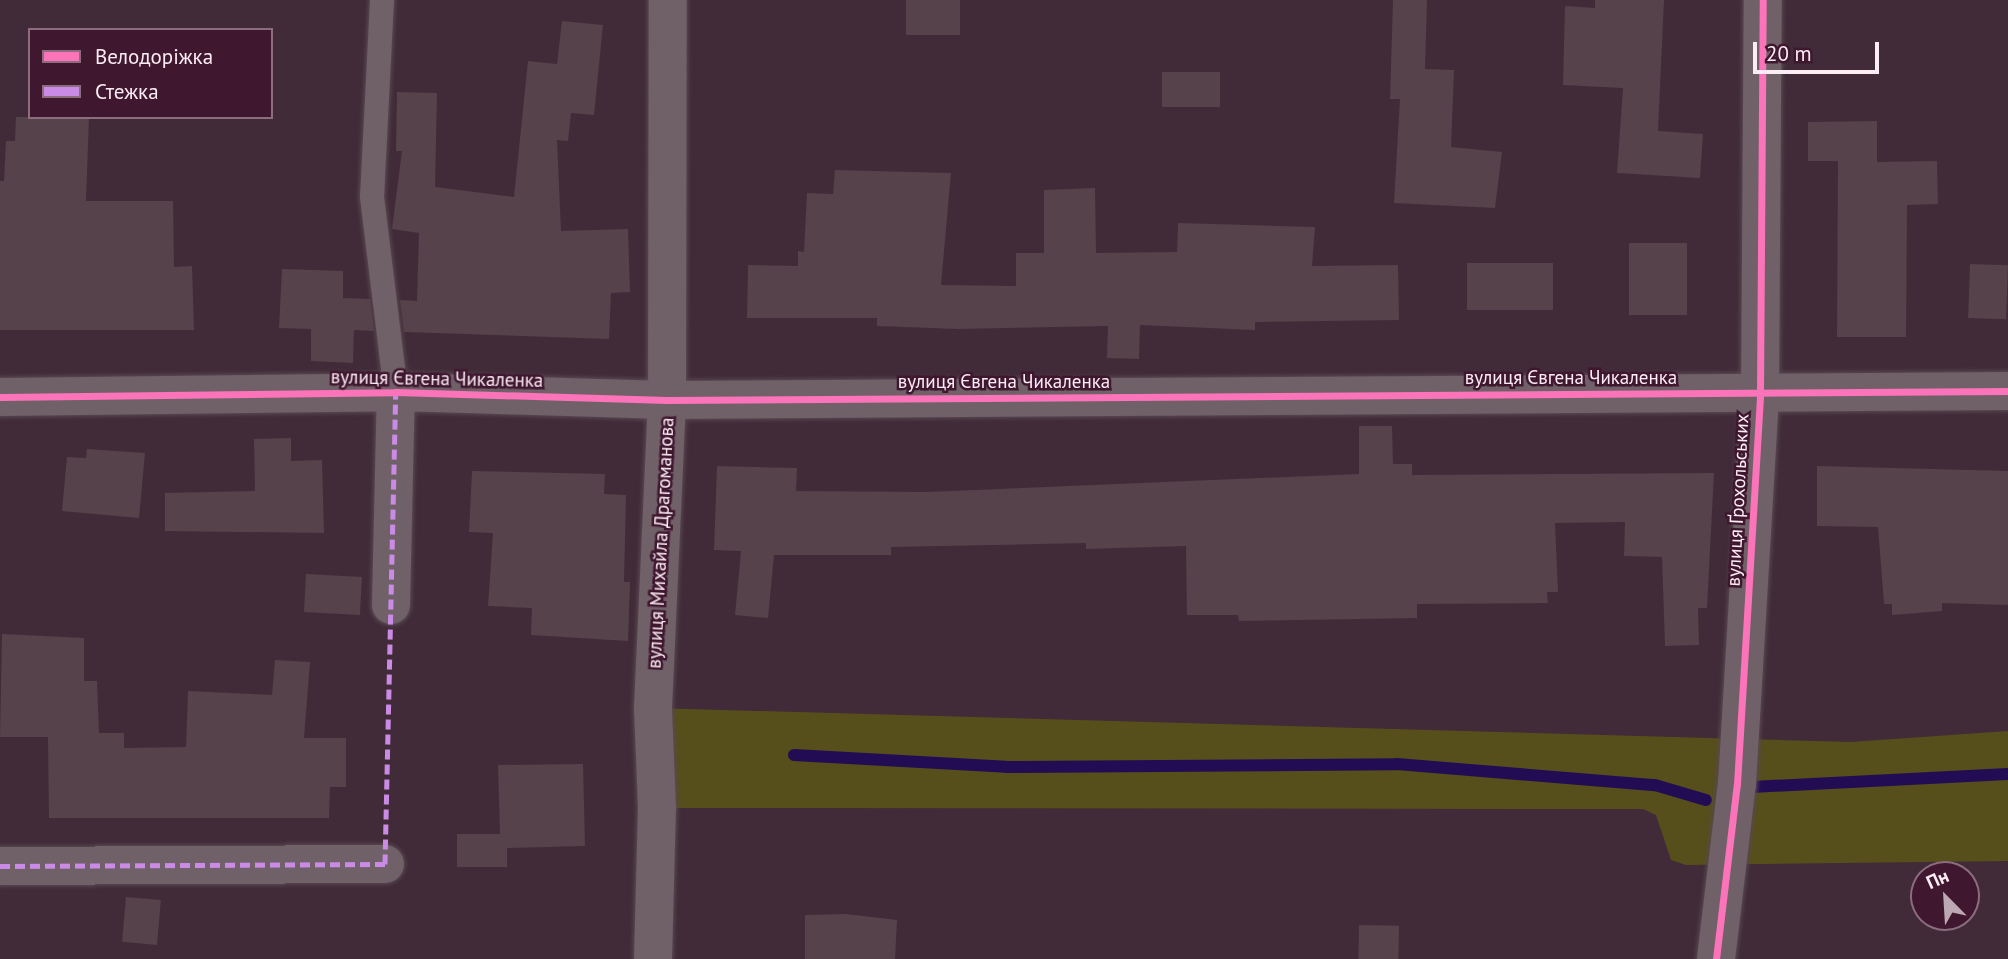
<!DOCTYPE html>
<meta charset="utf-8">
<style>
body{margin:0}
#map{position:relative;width:2008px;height:959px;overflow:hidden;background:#412b38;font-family:"PT Sans",sans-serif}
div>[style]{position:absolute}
.green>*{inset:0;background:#574f1b}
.stream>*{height:12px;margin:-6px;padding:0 6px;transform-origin:6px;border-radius:6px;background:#220d54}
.building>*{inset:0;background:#56424a;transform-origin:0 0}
.roads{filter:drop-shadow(0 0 2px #594852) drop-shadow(0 0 2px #594852)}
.service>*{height:24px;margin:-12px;padding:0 12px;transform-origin:12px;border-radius:12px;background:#706068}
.minor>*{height:38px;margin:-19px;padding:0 19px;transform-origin:19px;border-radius:19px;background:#706068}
.quiet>*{height:5px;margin-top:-2.5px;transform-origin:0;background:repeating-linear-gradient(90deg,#ca8be6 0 10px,transparent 0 15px)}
.cycleway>*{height:7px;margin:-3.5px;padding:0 3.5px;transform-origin:3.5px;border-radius:3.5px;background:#fb73b8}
span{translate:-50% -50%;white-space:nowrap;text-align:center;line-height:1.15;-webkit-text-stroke:5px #3f1830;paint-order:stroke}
.street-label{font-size:19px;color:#fcecf4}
.legend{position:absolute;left:28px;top:28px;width:245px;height:91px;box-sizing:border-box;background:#3f1830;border:2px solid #8b6d7e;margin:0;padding:9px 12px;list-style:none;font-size:21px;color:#fcecf4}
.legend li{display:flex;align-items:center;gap:14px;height:35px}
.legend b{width:35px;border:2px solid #8b6d7e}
.north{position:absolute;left:1910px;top:861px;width:70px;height:70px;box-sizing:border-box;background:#3f1830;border:2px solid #8b6d7e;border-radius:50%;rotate:336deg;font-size:19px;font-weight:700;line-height:28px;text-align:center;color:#fcecf4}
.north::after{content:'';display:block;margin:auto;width:24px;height:32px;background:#bba8b2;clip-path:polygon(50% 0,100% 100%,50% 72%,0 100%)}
.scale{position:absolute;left:1753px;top:42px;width:126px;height:32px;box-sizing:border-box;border:4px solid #fcecf4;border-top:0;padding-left:9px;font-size:21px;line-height:24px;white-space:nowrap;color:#fcecf4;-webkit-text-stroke:5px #3f1830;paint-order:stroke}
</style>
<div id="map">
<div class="green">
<i style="clip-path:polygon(653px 708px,1851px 742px,2008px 731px,2008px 861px,1686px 865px,1671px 860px,1656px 815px,1643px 809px,657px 808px)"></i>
</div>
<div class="stream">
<i style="left:794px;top:755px;width:212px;rotate:3.2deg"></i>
<i style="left:1006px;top:767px;width:391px;rotate:-0.4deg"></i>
<i style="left:1397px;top:764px;width:259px;rotate:4.7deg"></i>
<i style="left:1655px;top:785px;width:53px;rotate:16.4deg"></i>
<i style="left:1752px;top:787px;width:256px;rotate:-2.9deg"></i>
</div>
<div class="building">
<i style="left:906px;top:0;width:54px;height:35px"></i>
<i style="clip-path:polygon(1393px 0,1427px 0,1425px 69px,1454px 70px,1451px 147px,1502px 152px,1495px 208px,1394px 203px,1400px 99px,1390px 99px)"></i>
<i style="clip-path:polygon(1595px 0,1664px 0,1658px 131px,1703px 134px,1700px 178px,1617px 173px,1623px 88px,1563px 85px,1565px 6px,1595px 8px)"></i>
<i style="clip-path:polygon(562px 21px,603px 25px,594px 115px,571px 113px,568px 141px,557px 140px,561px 231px,628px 229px,630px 292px,611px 293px,609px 339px,404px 332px,400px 300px,417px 301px,419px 233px,392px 229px,402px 151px,396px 151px,397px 92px,437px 93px,435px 187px,514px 197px,528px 61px,557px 64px)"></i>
<i style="left:1162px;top:72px;width:58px;height:35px"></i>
<i style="clip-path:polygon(16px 117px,89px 117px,86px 201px,173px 201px,174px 267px,192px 266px,194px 330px,0 330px,0 181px,4px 181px,6px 141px,15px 141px)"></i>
<i style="clip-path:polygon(1877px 121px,1877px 162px,1937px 161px,1938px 204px,1907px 205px,1906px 337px,1837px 337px,1838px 161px,1808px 161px,1808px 122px)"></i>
<i style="clip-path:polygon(835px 170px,951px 173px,941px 285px,1016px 286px,1016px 253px,1044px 253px,1044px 190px,1095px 188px,1096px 253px,1177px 252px,1178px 223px,1315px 227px,1312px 266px,1398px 265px,1399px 320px,1255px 322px,1255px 330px,1140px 325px,1139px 359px,1107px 358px,1108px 326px,958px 329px,877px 326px,877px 318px,747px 318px,748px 265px,798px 266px,798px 251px,804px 252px,807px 193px,833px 194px)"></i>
<i style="left:1687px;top:243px;width:72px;height:58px;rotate:90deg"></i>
<i style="left:1553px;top:263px;width:47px;height:86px;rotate:90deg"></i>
<i style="left:1970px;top:264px;width:38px;height:54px;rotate:2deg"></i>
<i style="clip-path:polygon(282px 269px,343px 271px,343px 298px,370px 299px,374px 331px,354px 330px,353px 363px,311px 361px,311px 329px,279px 328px)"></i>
<i style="clip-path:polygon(1359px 426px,1392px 426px,1393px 464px,1412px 464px,1412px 475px,1714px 473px,1707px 608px,1698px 608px,1699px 645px,1665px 646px,1662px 557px,1624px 556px,1625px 522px,1555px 523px,1558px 592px,1547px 592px,1548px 603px,1417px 604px,1417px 618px,1239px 621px,1238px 615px,1187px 615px,1186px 546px,1086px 549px,1086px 543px,891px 547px,891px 555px,774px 555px,768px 618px,735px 615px,741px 551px,714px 550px,717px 466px,797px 468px,796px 491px,926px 492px,1359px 474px)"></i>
<i style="clip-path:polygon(291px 438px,291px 461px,322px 460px,324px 533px,165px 531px,165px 493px,255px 491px,254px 439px)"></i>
<i style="clip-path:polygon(87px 449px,145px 453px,139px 518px,62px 511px,67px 457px,86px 458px)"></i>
<i style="clip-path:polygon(1817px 466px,2008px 471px,2008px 605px,1942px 603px,1942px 611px,1892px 615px,1892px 604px,1884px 604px,1878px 527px,1817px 526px)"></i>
<i style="clip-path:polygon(472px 471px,605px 474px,604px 494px,626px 495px,624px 582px,630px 582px,628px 641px,531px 635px,532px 608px,488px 606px,493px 533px,469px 532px)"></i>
<i style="left:306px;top:574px;width:56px;height:38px;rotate:3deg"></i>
<i style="clip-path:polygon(2px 634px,84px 638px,84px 681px,97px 681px,99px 733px,124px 733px,124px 748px,186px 747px,188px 691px,272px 695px,275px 660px,310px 662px,304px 738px,346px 738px,346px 787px,330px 787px,329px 818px,49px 818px,48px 737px,0 737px)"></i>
<i style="clip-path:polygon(583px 764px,585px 846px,507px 848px,507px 867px,457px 867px,457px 834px,500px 834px,498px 765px)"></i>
<i style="left:126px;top:897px;width:35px;height:45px;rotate:5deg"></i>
<i style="clip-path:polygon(846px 914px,897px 920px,895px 959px,805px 959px,805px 915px)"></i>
<i style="left:1359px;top:925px;width:40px;height:34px;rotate:1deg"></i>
</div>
<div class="roads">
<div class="service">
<i style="left:382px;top:0;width:197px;rotate:92.9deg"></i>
<i style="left:372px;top:197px;width:196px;rotate:83deg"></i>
</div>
<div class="minor">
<i style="left:0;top:397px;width:396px;rotate:-0.7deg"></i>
<i style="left:396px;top:392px;width:271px;rotate:1.7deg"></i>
<i style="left:667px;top:400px;width:1341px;rotate:-0.38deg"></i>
<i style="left:391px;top:605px;width:213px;rotate:-88.7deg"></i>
<i style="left:0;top:866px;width:385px;rotate:-0.3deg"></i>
<i style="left:653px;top:959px;width:151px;rotate:-88.5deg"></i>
<i style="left:657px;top:808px;width:100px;rotate:-92.3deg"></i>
<i style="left:653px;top:708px;width:308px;rotate:-87.4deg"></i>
<i style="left:667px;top:400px;width:400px;rotate:-89.9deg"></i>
<i style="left:1716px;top:959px;width:176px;rotate:-83.2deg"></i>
<i style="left:1737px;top:784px;width:392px;rotate:-86.6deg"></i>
<i style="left:1760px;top:393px;width:393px;rotate:-89.6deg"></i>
</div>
</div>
<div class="quiet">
<i style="left:0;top:866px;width:385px;rotate:-0.3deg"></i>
<i style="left:385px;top:864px;width:472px;rotate:-88.7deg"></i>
</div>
<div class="cycleway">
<i style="left:0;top:397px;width:396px;rotate:-0.7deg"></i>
<i style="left:396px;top:392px;width:271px;rotate:1.7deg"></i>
<i style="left:667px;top:400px;width:1341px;rotate:-0.38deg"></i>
<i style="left:1716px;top:959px;width:176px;rotate:-83.2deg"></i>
<i style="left:1737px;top:784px;width:392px;rotate:-86.6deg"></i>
<i style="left:1760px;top:393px;width:393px;rotate:-89.6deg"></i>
</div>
<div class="street-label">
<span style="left:1571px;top:378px">вулиця Євгена Чикаленка</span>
<span style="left:437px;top:379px;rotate:1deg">вулиця Євгена Чикаленка</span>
<span style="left:1004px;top:382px">вулиця Євгена Чикаленка</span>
<span style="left:1738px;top:500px;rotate:-87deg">вулиця Ґрохольських</span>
<span style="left:661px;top:543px;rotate:-87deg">вулиця Михайла Драгоманова</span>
</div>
<ul class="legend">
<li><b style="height:9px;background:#fb73b8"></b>Велодоріжка</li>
<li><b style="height:9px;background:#ca8be6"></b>Стежка</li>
</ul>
<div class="north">Пн</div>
<div class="scale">20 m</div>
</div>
